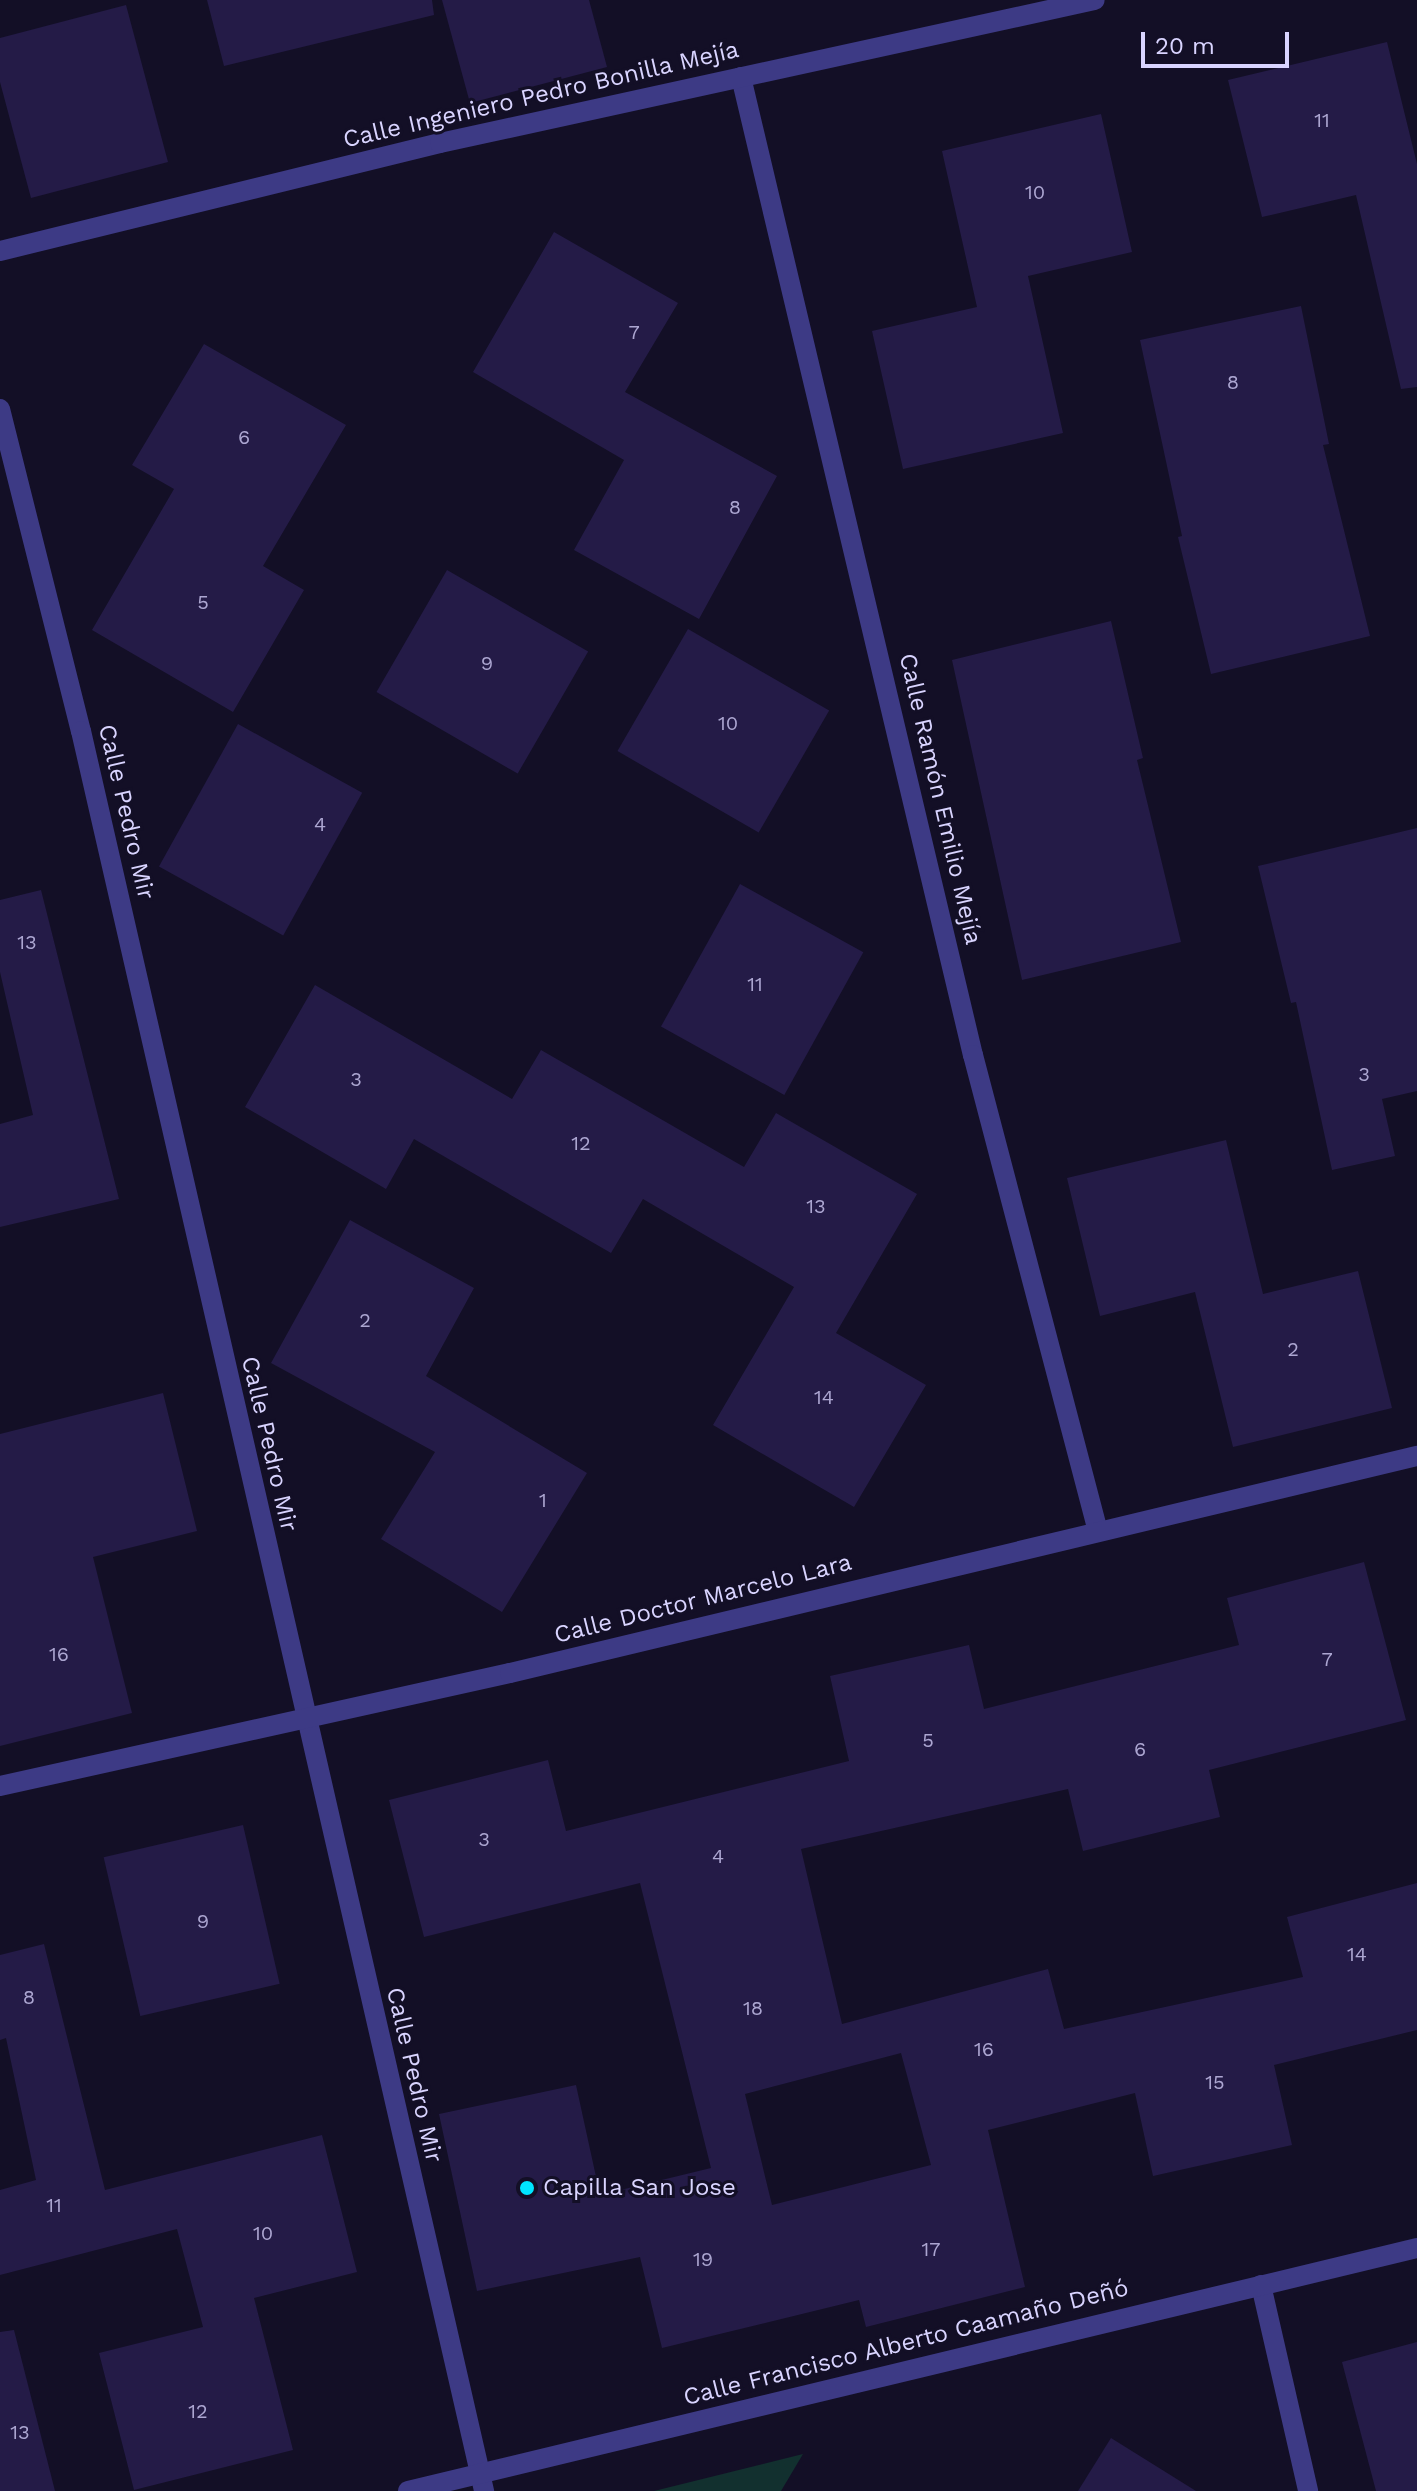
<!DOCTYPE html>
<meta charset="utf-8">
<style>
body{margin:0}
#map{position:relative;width:1417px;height:2491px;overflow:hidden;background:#130f26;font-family:"Work Sans",sans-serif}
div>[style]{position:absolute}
.green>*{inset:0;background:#12302f}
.building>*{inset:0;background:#241b47;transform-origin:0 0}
.minor>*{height:20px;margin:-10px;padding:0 10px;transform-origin:10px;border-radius:10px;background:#3d3a85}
.tertiary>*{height:20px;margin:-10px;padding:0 10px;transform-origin:10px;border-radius:10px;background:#3d3a85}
.dots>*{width:22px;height:22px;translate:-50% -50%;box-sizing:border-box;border:4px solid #130f26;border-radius:50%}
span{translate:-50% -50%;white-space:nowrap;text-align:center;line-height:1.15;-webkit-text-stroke:6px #130f26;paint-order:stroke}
.number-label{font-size:20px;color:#aca6d1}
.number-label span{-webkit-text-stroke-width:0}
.street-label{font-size:24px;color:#d9d4ff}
.poi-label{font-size:24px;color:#d9d4ff}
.left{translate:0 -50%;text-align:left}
.scale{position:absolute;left:1141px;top:32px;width:148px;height:36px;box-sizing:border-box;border:4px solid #d9d4ff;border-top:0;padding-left:10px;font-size:24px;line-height:28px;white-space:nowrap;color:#d9d4ff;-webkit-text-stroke:6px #130f26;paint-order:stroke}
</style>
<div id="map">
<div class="green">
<i style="clip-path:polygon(803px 2454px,781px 2491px,654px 2491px)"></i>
</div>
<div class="building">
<i style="clip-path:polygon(207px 0,432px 0,434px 15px,224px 66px)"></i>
<i style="clip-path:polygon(442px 0,589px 0,607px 67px,470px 103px)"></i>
<i style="clip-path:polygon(126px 5px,168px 162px,31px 198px,0 82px,0 38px)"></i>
<i style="clip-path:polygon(1387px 42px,1417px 164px,1417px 387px,1401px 389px,1356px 195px,1262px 217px,1228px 80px)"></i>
<i style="clip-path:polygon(1101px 114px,1132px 252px,1028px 276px,1063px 433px,903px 469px,872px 331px,977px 307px,942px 151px)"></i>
<i style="clip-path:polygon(554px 232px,678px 303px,625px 392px,777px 476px,699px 619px,574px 550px,624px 460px,473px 372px)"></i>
<i style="clip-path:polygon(1301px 306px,1329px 444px,1323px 445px,1370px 636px,1211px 674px,1178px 537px,1182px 536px,1140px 340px)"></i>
<i style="clip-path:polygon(204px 344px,346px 425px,263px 566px,304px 590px,233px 712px,92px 630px,174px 489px,132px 465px)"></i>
<i style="left:447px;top:570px;width:163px;height:141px;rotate:30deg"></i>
<i style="clip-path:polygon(1111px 621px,1143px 758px,1137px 760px,1181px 942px,1022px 980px,952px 660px)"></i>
<i style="left:688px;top:629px;width:163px;height:141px;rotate:30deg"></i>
<i style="left:238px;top:724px;width:142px;height:163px;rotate:29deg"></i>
<i style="clip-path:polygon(1417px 828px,1417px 1091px,1382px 1099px,1395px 1156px,1332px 1170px,1296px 1002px,1291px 1003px,1258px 866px)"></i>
<i style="left:740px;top:884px;width:141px;height:163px;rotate:29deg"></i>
<i style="clip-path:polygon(41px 890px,119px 1199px,0 1227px,0 1124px,33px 1115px,0 972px,0 900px)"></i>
<i style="clip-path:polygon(315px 985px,512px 1099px,541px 1050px,744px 1167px,776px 1113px,917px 1194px,836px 1333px,926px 1385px,854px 1507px,713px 1425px,794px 1287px,643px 1199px,611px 1253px,414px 1139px,386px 1189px,245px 1107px)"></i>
<i style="clip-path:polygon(1226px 1140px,1263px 1294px,1358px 1271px,1392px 1408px,1233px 1447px,1195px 1292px,1100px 1316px,1067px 1178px)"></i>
<i style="clip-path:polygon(350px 1220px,474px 1288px,426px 1376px,587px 1473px,502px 1612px,381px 1539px,435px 1452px,271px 1363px)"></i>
<i style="clip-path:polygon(163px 1393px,197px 1531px,93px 1557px,132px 1713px,0 1746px,0 1434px)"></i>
<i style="clip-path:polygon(evenodd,1364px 1562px,1406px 1720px,1209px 1770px,1220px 1817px,1083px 1851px,1068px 1789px,801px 1849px,842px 2024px,1048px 1969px,1064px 2029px,1303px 1977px,1287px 1917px,1417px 1883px,1417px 2030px,1274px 2065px,1292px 2145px,1153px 2176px,1135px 2093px,988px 2130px,1025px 2287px,866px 2327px,859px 2300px,662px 2348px,640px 2257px,477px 2291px,439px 2114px,576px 2085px,600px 2195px,711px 2168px,640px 1883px,424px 1937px,389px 1800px,548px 1760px,566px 1831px,849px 1761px,830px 1676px,969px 1645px,984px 1709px,1239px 1645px,1227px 1598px,1364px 1562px,901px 2053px,931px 2165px,772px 2205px,745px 2094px,901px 2053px)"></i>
<i style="left:243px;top:1825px;width:163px;height:143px;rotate:77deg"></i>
<i style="clip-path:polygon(44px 1944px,105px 2190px,322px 2135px,357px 2272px,254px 2298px,293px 2450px,134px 2490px,99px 2353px,203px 2327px,177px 2229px,0 2275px,0 2190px,36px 2180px,6px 2038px,0 2040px,0 1955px)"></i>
<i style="clip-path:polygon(14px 2330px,55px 2491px,0 2491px,0 2332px)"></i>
<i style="clip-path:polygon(1417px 2342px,1417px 2491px,1376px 2491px,1342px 2362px)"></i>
<i style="clip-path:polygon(1111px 2438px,1196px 2491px,1078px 2491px)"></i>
</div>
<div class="minor">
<i style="left:741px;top:77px;width:1005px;rotate:76.66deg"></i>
<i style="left:973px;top:1055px;width:491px;rotate:75.3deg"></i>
<i style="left:0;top:409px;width:332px;rotate:75.9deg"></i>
<i style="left:81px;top:731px;width:1806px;rotate:77.1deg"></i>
<i style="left:0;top:1786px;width:522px;rotate:-12.49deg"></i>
<i style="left:510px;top:1673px;width:933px;rotate:-13.46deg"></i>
<i style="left:1261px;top:2285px;width:211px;rotate:77.1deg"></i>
<i style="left:408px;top:2491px;width:1038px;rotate:-13.54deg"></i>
</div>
<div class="tertiary">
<i style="left:0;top:251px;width:453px;rotate:-13.8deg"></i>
<i style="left:440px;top:143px;width:670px;rotate:-12.32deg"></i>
</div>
<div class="dots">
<i style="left:527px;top:2188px;background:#00e5ff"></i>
</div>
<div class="number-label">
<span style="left:1322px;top:120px">11</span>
<span style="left:1035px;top:192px">10</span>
<span style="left:634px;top:332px">7</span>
<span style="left:1233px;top:382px">8</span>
<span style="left:244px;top:437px">6</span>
<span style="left:735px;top:507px">8</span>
<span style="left:203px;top:602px">5</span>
<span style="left:487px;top:663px">9</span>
<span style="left:728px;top:723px">10</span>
<span style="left:320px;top:824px">4</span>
<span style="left:27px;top:942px">13</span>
<span style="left:755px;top:984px">11</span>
<span style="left:1364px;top:1074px">3</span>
<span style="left:356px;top:1079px">3</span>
<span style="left:581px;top:1143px">12</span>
<span style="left:816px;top:1206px">13</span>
<span style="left:365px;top:1320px">2</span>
<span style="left:1293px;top:1349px">2</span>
<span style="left:824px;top:1397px">14</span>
<span style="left:543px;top:1500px">1</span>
<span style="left:59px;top:1654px">16</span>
<span style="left:1327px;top:1659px">7</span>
<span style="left:928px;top:1740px">5</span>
<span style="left:1140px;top:1749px">6</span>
<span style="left:484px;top:1839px">3</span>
<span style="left:718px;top:1856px">4</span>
<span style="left:203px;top:1921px">9</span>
<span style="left:1357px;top:1954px">14</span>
<span style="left:29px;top:1997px">8</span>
<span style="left:753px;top:2008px">18</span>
<span style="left:984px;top:2049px">16</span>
<span style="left:1215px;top:2082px">15</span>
<span style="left:54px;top:2205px">11</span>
<span style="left:263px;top:2233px">10</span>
<span style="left:931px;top:2249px">17</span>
<span style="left:703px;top:2259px">19</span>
<span style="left:198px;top:2411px">12</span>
<span style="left:20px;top:2432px">13</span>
</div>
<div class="street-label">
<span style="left:541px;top:95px;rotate:-13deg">Calle Ingeniero Pedro Bonilla Mejía</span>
<span style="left:940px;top:799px;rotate:77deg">Calle Ramón Emilio Mejía</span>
<span style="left:126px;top:812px;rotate:77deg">Calle Pedro Mir</span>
<span style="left:269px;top:1444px;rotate:77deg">Calle Pedro Mir</span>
<span style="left:703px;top:1599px;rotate:-14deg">Calle Doctor Marcelo Lara</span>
<span style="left:414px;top:2075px;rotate:77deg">Calle Pedro Mir</span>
<span style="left:906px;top:2343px;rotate:-14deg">Calle Francisco Alberto Caamaño Deñó</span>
</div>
<div class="poi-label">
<span class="left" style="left:543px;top:2188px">Capilla San Jose</span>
</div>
<div class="scale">20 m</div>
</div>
